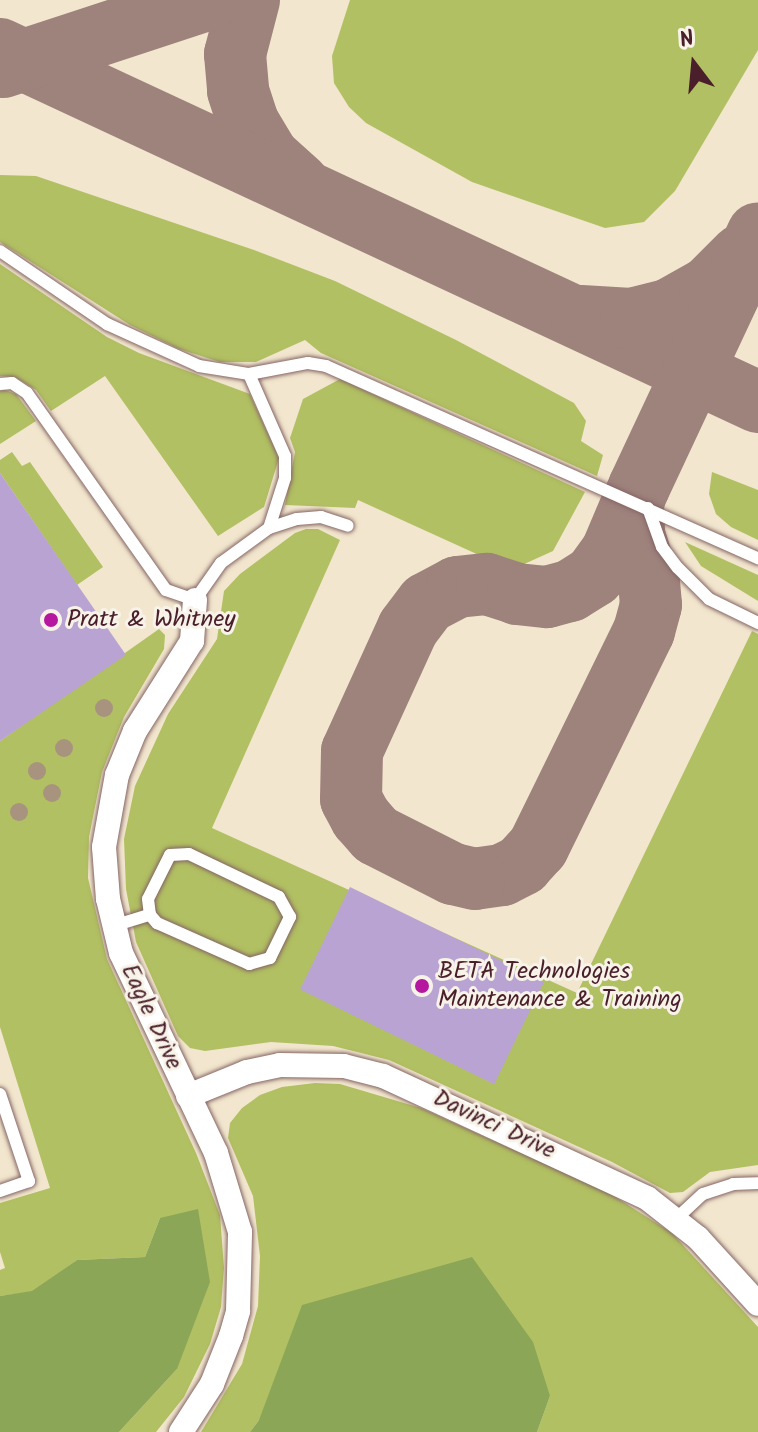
<!DOCTYPE html>
<style>
body{margin:0}
#map{position:relative;width:758px;height:1432px;overflow:hidden;background:#f2e6ce;font-family:Kalam,sans-serif}
div>[style]{position:absolute}
.green>*{inset:0;background:#b1c062}
.forest>*{inset:0;background:#8ca658}
.taxiway>*{height:62px;margin:-31px;padding:0 31px;transform-origin:31px;border-radius:31px;background:#9e827c}
.building>*{inset:0;background:#b9a3d3;transform-origin:0 0}
.roads{filter:drop-shadow(0 0 2px #856564) drop-shadow(0 0 2px #856564)}
.lane>*{height:12px;margin:-6px;padding:0 6px;transform-origin:6px;border-radius:6px;background:#fff}
.street>*{height:24px;margin:-12px;padding:0 12px;transform-origin:12px;border-radius:12px;background:#fff}
.trees>*{width:18px;height:18px;margin:-9px;border-radius:50%;background:#a7937e}
.dots>*{width:22px;height:22px;translate:-50% -50%;box-sizing:border-box;border:4px solid #f7f3e8;border-radius:50%}
span{translate:-50% -50%;white-space:nowrap;text-align:center;line-height:1.15;-webkit-text-stroke:6px #f7f3e8;paint-order:stroke}
.poi-label{font-size:24px;color:#4a1f2b}
.left{translate:0 -50%;text-align:left}
.street-label{font-size:24px;color:#4a1f2b}
.north{position:absolute;left:654px;top:24px;width:80px;height:80px;-webkit-text-stroke:6px #f7f3e8;paint-order:stroke;rotate:344deg;font-size:22px;font-weight:700;line-height:32px;text-align:center;color:#4a1f2b}
.north::after{content:'';display:block;margin:auto;width:28px;height:36px;background:#4a1f2b;clip-path:polygon(50% 0,100% 100%,50% 72%,0 100%)}
</style>
<div id="map">
<div class="green">
<i style="clip-path:polygon(350px 0,758px 0,758px 50px,675px 191px,644px 222px,605px 228px,472px 182px,366px 123px,349px 107px,334px 83px,332px 56px)"></i>
<i style="clip-path:polygon(0 175px,36px 176px,254px 250px,335px 281px,456px 340px,574px 403px,586px 421px,581px 441px,603px 455px,597px 476px,321px 353px,305px 340px,256px 362px,220px 362px,179px 349px,130px 325px,0 242px)"></i>
<i style="clip-path:polygon(0 264px,107px 337px,139px 353px,250px 394px,279px 458px,264px 507px,218px 536px,105px 376px,51px 411px,36px 390px,15px 377px,0 376px)"></i>
<i style="clip-path:polygon(340px 379px,585px 492px,553px 551px,522px 565px,503px 566px,358px 500px,355px 508px,285px 505px,295px 452px,290px 438px,303px 399px)"></i>
<i style="clip-path:polygon(5px 390px,16px 394px,36px 421px,0 444px,0 391px)"></i>
<i style="clip-path:polygon(12px 452px,22px 466px,30px 462px,103px 567px,77px 585px,0 473px,0 460px)"></i>
<i style="clip-path:polygon(712px 472px,758px 490px,758px 540px,731px 527px,716px 514px,709px 494px)"></i>
<i style="clip-path:polygon(306px 529px,318px 529px,340px 540px,212px 828px,577px 993px,752px 631px,758px 634px,758px 1165px,710px 1172px,683px 1192px,670px 1193px,612px 1162px,389px 1060px,333px 1046px,271px 1042px,205px 1051px,190px 1048px,178px 1036px,136px 942px,126px 889px,124px 839px,135px 786px,168px 714px,217px 639px,224px 591px,240px 574px,295px 533px)"></i>
<i style="clip-path:polygon(685px 542px,758px 575px,758px 601px,701px 566px)"></i>
<i style="clip-path:polygon(159px 629px,165px 635px,164px 649px,124px 717px,102px 772px,89px 837px,88px 878px,107px 959px,196px 1153px,220px 1215px,224px 1268px,221px 1307px,210px 1344px,184px 1397px,156px 1432px,119px 1432px,177px 1369px,160px 1218px,145px 1257px,77px 1260px,32px 1292px,0 1296px,0 1270px,5px 1268px,0 1252px,0 1203px,50px 1188px,0 1027px,0 741px)"></i>
<i style="clip-path:polygon(315px 1083px,340px 1084px,421px 1108px,609px 1193px,672px 1233px,758px 1327px,758px 1432px,537px 1432px,550px 1396px,259px 1420px,250px 1432px,201px 1432px,242px 1364px,258px 1306px,260px 1256px,253px 1196px,228px 1138px,230px 1123px,242px 1108px,260px 1095px,282px 1087px)"></i>
</div>
<div class="forest">
<i style="clip-path:polygon(198px 1209px,210px 1282px,177px 1369px,119px 1432px,0 1432px,0 1296px,32px 1291px,77px 1260px,145px 1257px,160px 1218px)"></i>
<i style="clip-path:polygon(472px 1257px,533px 1342px,550px 1396px,537px 1432px,250px 1432px,259px 1420px,302px 1305px)"></i>
</div>
<div class="taxiway">
<i style="left:249px;top:0;width:56px;rotate:104.5deg"></i>
<i style="left:235px;top:54px;width:37px;rotate:85deg"></i>
<i style="left:238px;top:91px;width:35px;rotate:72deg"></i>
<i style="left:249px;top:124px;width:39px;rotate:59deg"></i>
<i style="left:269px;top:157px;width:40px;rotate:42deg"></i>
<i style="left:0;top:49px;width:836px;rotate:24.97deg"></i>
<i style="left:3px;top:67px;width:215px;rotate:-18.2deg"></i>
<i style="left:581px;top:316px;width:50px;rotate:3.4deg"></i>
<i style="left:631px;top:319px;width:38px;rotate:-14deg"></i>
<i style="left:668px;top:310px;width:47px;rotate:-29.3deg"></i>
<i style="left:709px;top:287px;width:45px;rotate:-45deg"></i>
<i style="left:633px;top:501px;width:34px;rotate:88deg"></i>
<i style="left:634px;top:535px;width:49px;rotate:72.3deg"></i>
<i style="left:649px;top:582px;width:23px;rotate:85deg"></i>
<i style="left:651px;top:605px;width:27px;rotate:105deg"></i>
<i style="left:644px;top:631px;width:241px;rotate:116.1deg"></i>
<i style="left:538px;top:847px;width:24px;rotate:132deg"></i>
<i style="left:522px;top:865px;width:22px;rotate:153deg"></i>
<i style="left:502px;top:875px;width:27px;rotate:172deg"></i>
<i style="left:475px;top:879px;width:23px;rotate:-167deg"></i>
<i style="left:453px;top:874px;width:86px;rotate:-153.1deg"></i>
<i style="left:376px;top:835px;width:23px;rotate:-131deg"></i>
<i style="left:361px;top:818px;width:21px;rotate:-118deg"></i>
<i style="left:351px;top:799px;width:48px;rotate:-88.8deg"></i>
<i style="left:352px;top:751px;width:135px;rotate:-65.5deg"></i>
<i style="left:408px;top:628px;width:31px;rotate:-53deg"></i>
<i style="left:427px;top:603px;width:34px;rotate:-28deg"></i>
<i style="left:457px;top:587px;width:30px;rotate:-6deg"></i>
<i style="left:487px;top:584px;width:32px;rotate:18deg"></i>
<i style="left:517px;top:594px;width:30px;rotate:6deg"></i>
<i style="left:547px;top:597px;width:24px;rotate:-15deg"></i>
<i style="left:570px;top:591px;width:28px;rotate:-32deg"></i>
<i style="left:594px;top:576px;width:29px;rotate:-54deg"></i>
<i style="left:611px;top:553px;width:72px;rotate:-67deg"></i>
<i style="left:639px;top:487px;width:280px;rotate:-64.9deg"></i>
</div>
<div class="building">
<i style="clip-path:polygon(0 473px,126px 655px,0 741px)"></i>
<i style="left:350px;top:887px;width:216px;height:114px;rotate:26deg"></i>
</div>
<div class="roads">
<div class="lane">
<i style="left:0;top:251px;width:130px;rotate:34.3deg"></i>
<i style="left:107px;top:324px;width:101px;rotate:24.5deg"></i>
<i style="left:199px;top:366px;width:51px;rotate:9.1deg"></i>
<i style="left:249px;top:374px;width:60px;rotate:-10.6deg"></i>
<i style="left:308px;top:363px;width:18px;rotate:9deg"></i>
<i style="left:326px;top:366px;width:473px;rotate:24deg"></i>
<i style="left:249px;top:374px;width:90px;rotate:66.3deg"></i>
<i style="left:285px;top:456px;width:22px;rotate:90deg"></i>
<i style="left:285px;top:478px;width:52px;rotate:107.7deg"></i>
<i style="left:0;top:384px;width:12px;rotate:-5deg"></i>
<i style="left:12px;top:383px;width:18px;rotate:34deg"></i>
<i style="left:27px;top:393px;width:241px;rotate:54.8deg"></i>
<i style="left:166px;top:590px;width:31px;rotate:19deg"></i>
<i style="left:195px;top:600px;width:45px;rotate:-54.9deg"></i>
<i style="left:221px;top:563px;width:59px;rotate:-36.1deg"></i>
<i style="left:269px;top:528px;width:29px;rotate:-18deg"></i>
<i style="left:297px;top:519px;width:24px;rotate:-5deg"></i>
<i style="left:321px;top:517px;width:28px;rotate:18deg"></i>
<i style="left:648px;top:508px;width:41px;rotate:70.3deg"></i>
<i style="left:662px;top:547px;width:26px;rotate:53deg"></i>
<i style="left:678px;top:568px;width:44px;rotate:45deg"></i>
<i style="left:709px;top:599px;width:55px;rotate:26.1deg"></i>
<i style="left:113px;top:926px;width:39px;rotate:-17deg"></i>
<i style="left:150px;top:915px;width:11px;rotate:49deg"></i>
<i style="left:157px;top:923px;width:101px;rotate:24deg"></i>
<i style="left:249px;top:964px;width:22px;rotate:-16deg"></i>
<i style="left:270px;top:958px;width:46px;rotate:-64deg"></i>
<i style="left:290px;top:917px;width:23px;rotate:-119deg"></i>
<i style="left:279px;top:897px;width:100px;rotate:-154.5deg"></i>
<i style="left:189px;top:854px;width:19px;rotate:177deg"></i>
<i style="left:170px;top:855px;width:49px;rotate:116.6deg"></i>
<i style="left:148px;top:899px;width:16px;rotate:83deg"></i>
<i style="left:0;top:1094px;width:92px;rotate:71.6deg"></i>
<i style="left:29px;top:1181px;width:31px;rotate:161deg"></i>
<i style="left:677px;top:1218px;width:35px;rotate:-43deg"></i>
<i style="left:703px;top:1194px;width:32px;rotate:-18deg"></i>
<i style="left:733px;top:1184px;width:25px;rotate:-2deg"></i>
</div>
<div class="street">
<i style="left:188px;top:1096px;width:64px;rotate:-22.1deg"></i>
<i style="left:247px;top:1072px;width:34px;rotate:-12deg"></i>
<i style="left:280px;top:1065px;width:64px;rotate:0.9deg"></i>
<i style="left:344px;top:1066px;width:40px;rotate:14.4deg"></i>
<i style="left:383px;top:1076px;width:291px;rotate:24.8deg"></i>
<i style="left:647px;top:1198px;width:65px;rotate:38.1deg"></i>
<i style="left:698px;top:1238px;width:89px;rotate:47.7deg"></i>
<i style="left:181px;top:1432px;width:57px;rotate:-57.1deg"></i>
<i style="left:212px;top:1384px;width:52px;rotate:-68.4deg"></i>
<i style="left:231px;top:1336px;width:26px;rotate:-74deg"></i>
<i style="left:238px;top:1311px;width:79px;rotate:-88.5deg"></i>
<i style="left:240px;top:1232px;width:83px;rotate:-106.9deg"></i>
<i style="left:216px;top:1153px;width:221px;rotate:-115.4deg"></i>
<i style="left:121px;top:953px;width:56px;rotate:-103.5deg"></i>
<i style="left:108px;top:899px;width:52px;rotate:-94.4deg"></i>
<i style="left:104px;top:847px;width:73px;rotate:-79.8deg"></i>
<i style="left:117px;top:775px;width:48px;rotate:-67.8deg"></i>
<i style="left:135px;top:731px;width:107px;rotate:-57.7deg"></i>
<i style="left:192px;top:641px;width:41px;rotate:-85.8deg"></i>
</div>
</div>
<div class="trees">
<i style="left:104px;top:708px"></i>
<i style="left:64px;top:748px"></i>
<i style="left:37px;top:771px"></i>
<i style="left:52px;top:793px"></i>
<i style="left:19px;top:812px"></i>
</div>
<div class="dots">
<i style="left:51px;top:620px;background:#b5179e"></i>
<i style="left:422px;top:986px;background:#b5179e"></i>
</div>
<div class="poi-label">
<span class="left" style="left:67px;top:620px">Pratt &amp; Whitney</span>
<span class="left" style="left:438px;top:986px">BETA Technologies<br>Maintenance &amp; Training</span>
</div>
<div class="street-label">
<span style="left:151px;top:1017px;rotate:65deg">Eagle Drive</span>
<span style="left:494px;top:1125px;rotate:25deg">Davinci Drive</span>
</div>
<div class="north">N</div>
</div>
